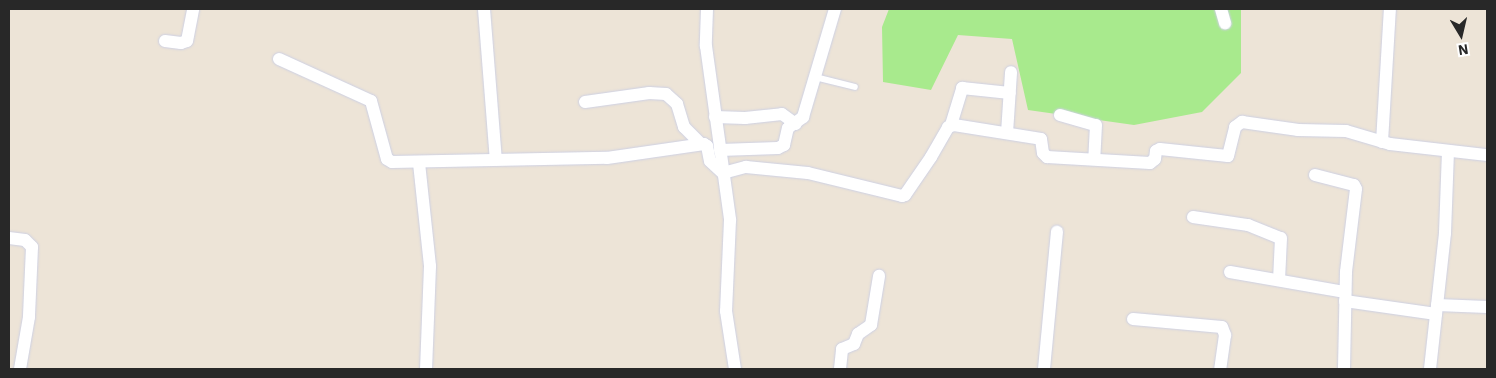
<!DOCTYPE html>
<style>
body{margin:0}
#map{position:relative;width:1496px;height:378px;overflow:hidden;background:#ede4d7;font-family:"IBM Plex Sans",sans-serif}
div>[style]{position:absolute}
.green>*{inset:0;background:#a8ea8d}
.roads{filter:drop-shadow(0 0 1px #cdd0e3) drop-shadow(0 0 1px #cdd0e3)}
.lane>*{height:6px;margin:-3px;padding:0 3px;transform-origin:3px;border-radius:3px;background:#fff}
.street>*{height:12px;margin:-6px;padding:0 6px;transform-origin:6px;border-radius:6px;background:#fff}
span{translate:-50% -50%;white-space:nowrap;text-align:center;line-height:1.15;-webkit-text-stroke:4px #fff;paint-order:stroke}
.frame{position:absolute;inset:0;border:10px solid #282828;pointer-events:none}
.north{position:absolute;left:1436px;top:10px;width:50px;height:50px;-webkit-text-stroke:4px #fff;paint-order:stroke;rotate:171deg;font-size:14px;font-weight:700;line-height:20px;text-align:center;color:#282828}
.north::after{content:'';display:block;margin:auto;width:18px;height:22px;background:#282828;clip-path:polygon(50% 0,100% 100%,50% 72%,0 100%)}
</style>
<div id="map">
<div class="green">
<i style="clip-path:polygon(889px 9px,1241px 9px,1241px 73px,1202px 112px,1134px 125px,1028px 110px,1012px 39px,958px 35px,931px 90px,883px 82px,882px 27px)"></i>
</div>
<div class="roads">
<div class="lane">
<i style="left:815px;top:77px;width:41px;rotate:14deg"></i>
</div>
<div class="street">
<i style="left:484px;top:9px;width:151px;rotate:85.5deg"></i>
<i style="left:707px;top:9px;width:37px;rotate:92deg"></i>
<i style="left:706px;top:46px;width:176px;rotate:82.1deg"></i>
<i style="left:730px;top:220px;width:91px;rotate:92.5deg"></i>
<i style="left:726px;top:311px;width:59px;rotate:81.2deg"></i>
<i style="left:1221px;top:9px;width:15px;rotate:74deg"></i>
<i style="left:165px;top:41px;width:16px;rotate:7deg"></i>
<i style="left:181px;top:43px;width:6px;rotate:-18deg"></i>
<i style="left:187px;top:41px;width:33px;rotate:-79deg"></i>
<i style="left:279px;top:59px;width:101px;rotate:24.5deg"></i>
<i style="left:371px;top:101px;width:60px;rotate:74.6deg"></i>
<i style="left:387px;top:159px;width:6px;rotate:31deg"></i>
<i style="left:392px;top:162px;width:215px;rotate:-1.1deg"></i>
<i style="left:607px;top:158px;width:98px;rotate:-8.2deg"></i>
<i style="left:704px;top:144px;width:4px;rotate:34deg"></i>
<i style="left:707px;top:146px;width:15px;rotate:79deg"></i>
<i style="left:710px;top:161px;width:18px;rotate:43deg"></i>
<i style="left:723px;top:173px;width:24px;rotate:-15deg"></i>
<i style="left:746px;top:167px;width:62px;rotate:5.5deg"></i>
<i style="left:808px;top:173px;width:97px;rotate:13.7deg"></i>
<i style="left:902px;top:196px;width:3px;rotate:-18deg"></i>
<i style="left:905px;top:195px;width:46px;rotate:-55.6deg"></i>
<i style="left:931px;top:157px;width:34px;rotate:-60deg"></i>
<i style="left:948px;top:127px;width:6px;rotate:-18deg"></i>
<i style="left:954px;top:125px;width:88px;rotate:9.1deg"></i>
<i style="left:1041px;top:139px;width:14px;rotate:82deg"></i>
<i style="left:1043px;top:153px;width:6px;rotate:45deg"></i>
<i style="left:1047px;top:157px;width:103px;rotate:3.3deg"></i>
<i style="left:1150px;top:163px;width:6px;rotate:-39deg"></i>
<i style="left:1155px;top:159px;width:8px;rotate:-83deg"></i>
<i style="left:1156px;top:151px;width:4px;rotate:-27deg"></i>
<i style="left:1160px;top:149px;width:68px;rotate:5.9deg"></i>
<i style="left:1228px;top:156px;width:30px;rotate:-76deg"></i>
<i style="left:1235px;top:127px;width:9px;rotate:-36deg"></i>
<i style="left:1242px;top:122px;width:57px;rotate:8.1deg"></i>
<i style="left:1298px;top:130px;width:48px;rotate:1.2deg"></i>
<i style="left:1346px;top:131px;width:46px;rotate:16.5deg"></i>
<i style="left:1390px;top:144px;width:98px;rotate:6.5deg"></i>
<i style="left:585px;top:102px;width:65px;rotate:-8deg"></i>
<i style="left:649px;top:93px;width:17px;rotate:3deg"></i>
<i style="left:666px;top:94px;width:15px;rotate:42deg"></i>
<i style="left:677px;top:104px;width:24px;rotate:73deg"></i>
<i style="left:684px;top:127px;width:24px;rotate:45deg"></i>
<i style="left:1060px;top:115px;width:37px;rotate:16deg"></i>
<i style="left:1096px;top:125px;width:34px;rotate:93deg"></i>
<i style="left:715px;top:117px;width:30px;rotate:2deg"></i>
<i style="left:745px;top:118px;width:37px;rotate:-6deg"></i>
<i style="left:782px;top:114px;width:17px;rotate:36deg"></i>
<i style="left:951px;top:125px;width:39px;rotate:-73deg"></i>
<i style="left:962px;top:88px;width:48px;rotate:5.9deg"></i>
<i style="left:1007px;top:133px;width:61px;rotate:-86.2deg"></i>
<i style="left:1382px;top:142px;width:133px;rotate:-86.6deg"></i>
<i style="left:720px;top:150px;width:58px;rotate:-2deg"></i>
<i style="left:778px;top:148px;width:7px;rotate:-27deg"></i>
<i style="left:784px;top:145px;width:17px;rotate:-77deg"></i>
<i style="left:788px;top:128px;width:19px;rotate:-36deg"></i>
<i style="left:803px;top:117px;width:113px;rotate:-73.5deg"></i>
<i style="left:419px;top:163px;width:104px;rotate:83.9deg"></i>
<i style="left:430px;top:266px;width:103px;rotate:92.2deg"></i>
<i style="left:1315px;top:175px;width:40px;rotate:14.4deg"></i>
<i style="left:1354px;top:185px;width:4px;rotate:63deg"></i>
<i style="left:1356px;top:189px;width:84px;rotate:96.9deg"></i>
<i style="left:1346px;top:272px;width:97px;rotate:91.2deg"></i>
<i style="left:1193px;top:217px;width:56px;rotate:8.3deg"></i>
<i style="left:1248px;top:225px;width:35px;rotate:22deg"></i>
<i style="left:1281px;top:238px;width:42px;rotate:92.7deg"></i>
<i style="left:9px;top:238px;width:16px;rotate:7deg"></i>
<i style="left:25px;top:240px;width:10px;rotate:45deg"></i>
<i style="left:32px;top:247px;width:70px;rotate:92.5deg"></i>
<i style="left:29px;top:317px;width:53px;rotate:99.8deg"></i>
<i style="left:1230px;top:272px;width:117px;rotate:9.9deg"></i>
<i style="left:1345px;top:301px;width:92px;rotate:8.1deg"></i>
<i style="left:1437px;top:305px;width:50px;rotate:2.3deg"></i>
<i style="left:1133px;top:319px;width:89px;rotate:5.1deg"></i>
<i style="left:1222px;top:327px;width:9px;rotate:69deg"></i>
<i style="left:1225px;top:335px;width:34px;rotate:98deg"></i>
<i style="left:840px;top:369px;width:20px;rotate:-84deg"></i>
<i style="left:842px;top:349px;width:13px;rotate:-23deg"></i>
<i style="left:854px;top:344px;width:11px;rotate:-68deg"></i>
<i style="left:858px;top:334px;width:16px;rotate:-35deg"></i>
<i style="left:871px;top:325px;width:50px;rotate:-80.7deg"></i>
<i style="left:1044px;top:369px;width:138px;rotate:-84.6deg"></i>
<i style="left:1430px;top:369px;width:137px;rotate:-83.7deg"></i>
<i style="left:1445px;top:233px;width:82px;rotate:-87.9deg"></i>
</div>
</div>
<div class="frame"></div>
<div class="north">N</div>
</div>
